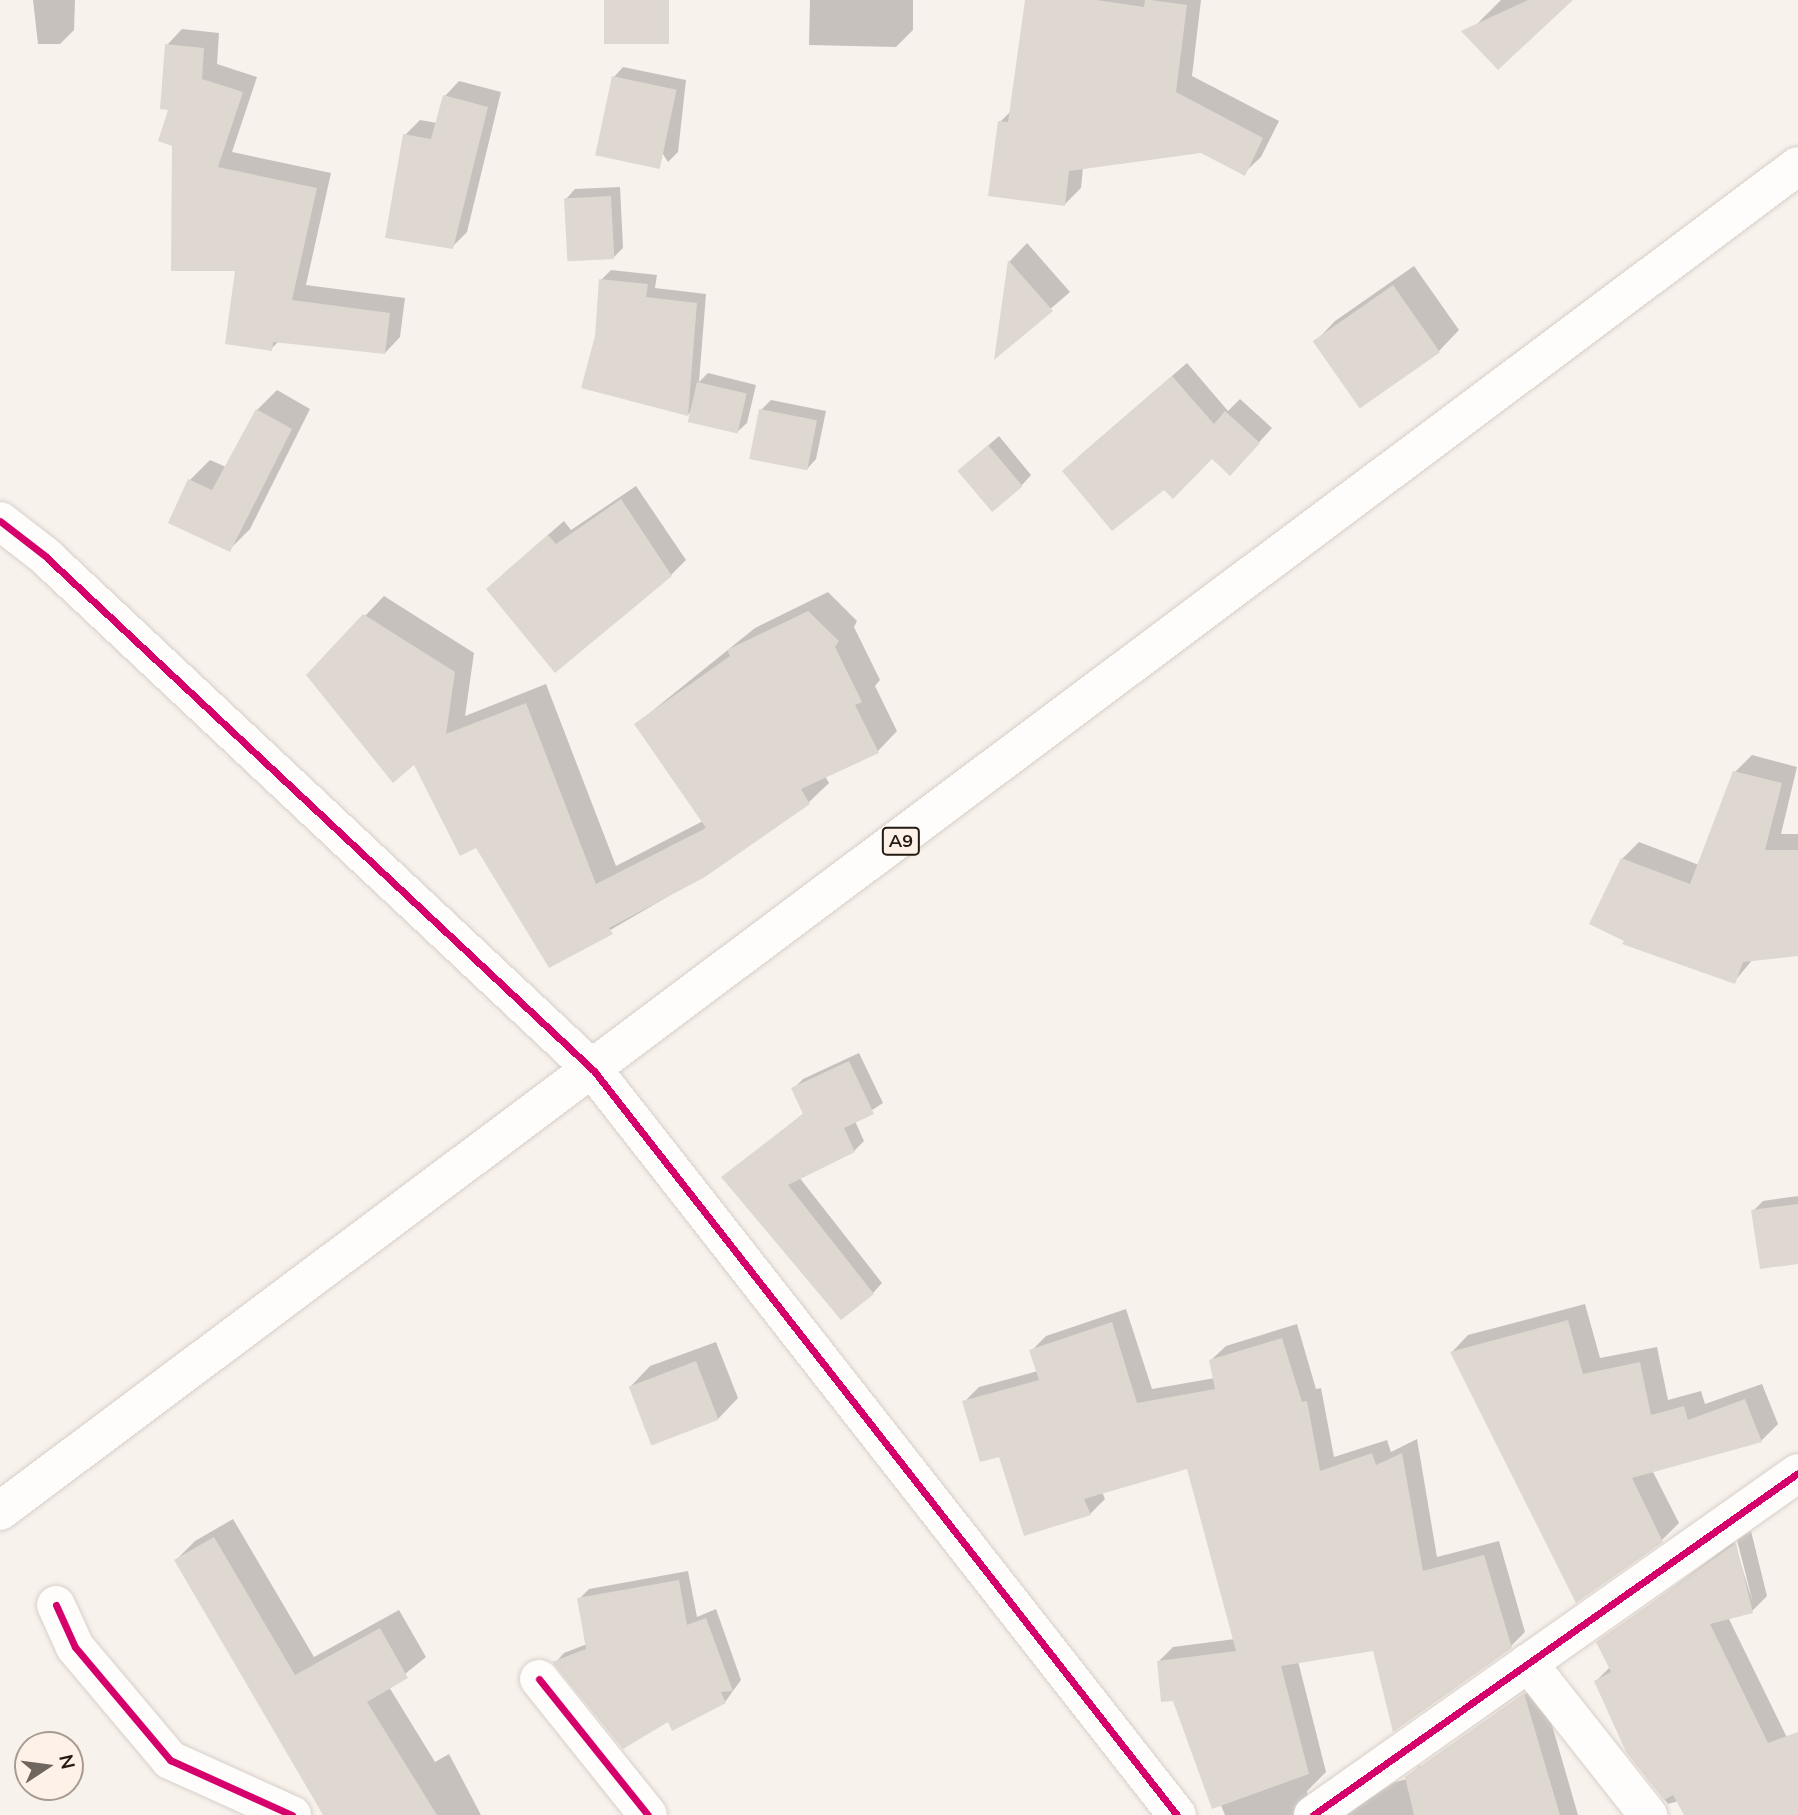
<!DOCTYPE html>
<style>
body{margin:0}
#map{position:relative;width:1798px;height:1815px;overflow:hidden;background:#f8f2ed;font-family:Mulish,sans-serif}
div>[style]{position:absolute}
.shadow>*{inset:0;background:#0003}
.building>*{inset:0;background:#dfd8d1;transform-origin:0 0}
.roads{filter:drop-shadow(0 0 2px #d8cfc8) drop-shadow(0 0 2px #d8cfc8)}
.minor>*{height:38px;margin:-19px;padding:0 19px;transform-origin:19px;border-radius:19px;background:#fefdfc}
.major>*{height:38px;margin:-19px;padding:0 19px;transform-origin:19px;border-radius:19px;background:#fefdfc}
.cycleway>*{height:7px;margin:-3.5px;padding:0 3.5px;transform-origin:3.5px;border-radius:3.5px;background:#d6006c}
span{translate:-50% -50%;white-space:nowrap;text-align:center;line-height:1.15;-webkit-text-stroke:5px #fdf1e8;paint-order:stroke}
.shield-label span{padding:2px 5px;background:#fdf1e8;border:2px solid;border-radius:5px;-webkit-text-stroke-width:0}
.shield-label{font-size:18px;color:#251b12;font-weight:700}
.north{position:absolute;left:14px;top:1731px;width:70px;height:70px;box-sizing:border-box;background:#fdf1e8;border:2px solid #a79b92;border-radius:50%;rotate:77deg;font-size:19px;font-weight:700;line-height:28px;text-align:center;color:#251b12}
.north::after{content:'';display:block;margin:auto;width:24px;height:32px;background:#6f665f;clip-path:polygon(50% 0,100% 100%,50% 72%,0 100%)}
</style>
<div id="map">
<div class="shadow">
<i style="clip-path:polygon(33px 0,75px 0,74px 30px,60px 44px,38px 44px)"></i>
<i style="clip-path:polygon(810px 0,913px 0,913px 30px,896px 47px,809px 45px)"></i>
<i style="clip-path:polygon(1027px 0,1201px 0,1192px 76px,1279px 121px,1261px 157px,1244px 173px,1202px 151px,1083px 167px,1081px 188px,1064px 205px,1000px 122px,1012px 110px)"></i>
<i style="clip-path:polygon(1501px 0,1561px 0,1467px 34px)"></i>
<i style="clip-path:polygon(182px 29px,219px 33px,217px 64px,257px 77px,232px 152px,331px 173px,306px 285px,405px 298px,400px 337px,385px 353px,279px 341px,271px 349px,237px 269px,174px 144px,167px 45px)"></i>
<i style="clip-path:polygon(623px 67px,686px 80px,678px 152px,668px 162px,614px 77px)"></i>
<i style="clip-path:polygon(459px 81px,501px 92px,467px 232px,452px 247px,405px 135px,420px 120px,437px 123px,445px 96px)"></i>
<i style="clip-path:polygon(620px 187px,623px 248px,614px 257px,566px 199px,575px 189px)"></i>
<i style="clip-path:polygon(1027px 243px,1070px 292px,996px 356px,1010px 261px)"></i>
<i style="clip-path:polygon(1414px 266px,1459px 330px,1439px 351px,1315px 342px,1335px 321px)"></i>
<i style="clip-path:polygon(611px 270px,657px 275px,655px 288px,706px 294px,699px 382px,708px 373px,756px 385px,747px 423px,737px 432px,692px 410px,688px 415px,597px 336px,601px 280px)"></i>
<i style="clip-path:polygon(1187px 363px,1228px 411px,1240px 399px,1272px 428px,1244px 459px,1078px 457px)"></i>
<i style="clip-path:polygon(277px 390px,310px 409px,250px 529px,230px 549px,190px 480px,210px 460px,226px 467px,257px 410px)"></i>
<i style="clip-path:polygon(771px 400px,826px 411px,816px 459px,807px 469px,761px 410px)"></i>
<i style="clip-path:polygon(999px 436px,1031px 475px,1022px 485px,959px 471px)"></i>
<i style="clip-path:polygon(636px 486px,686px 560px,671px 575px,503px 574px,564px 521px,571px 530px)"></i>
<i style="clip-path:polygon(828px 592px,857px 621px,854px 627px,880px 680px,875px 686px,897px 731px,878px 751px,825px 776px,829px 783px,809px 802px,705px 875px,550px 965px,365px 616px,384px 596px,474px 653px,465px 716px,546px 684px,616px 866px,703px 821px,636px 724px,755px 628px)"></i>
<i style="clip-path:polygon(1752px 755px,1797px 767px,1781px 834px,1798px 834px,1798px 955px,1753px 959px,1734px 982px,1622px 859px,1639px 842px,1699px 865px,1735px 772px)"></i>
<i style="clip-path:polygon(859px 1053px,883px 1103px,855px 1121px,864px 1141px,854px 1151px,799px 1177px,882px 1283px,873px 1293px,724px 1177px,804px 1113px,793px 1089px,803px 1079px)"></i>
<i style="clip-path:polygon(1798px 1196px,1798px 1262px,1753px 1211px,1763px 1201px)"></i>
<i style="clip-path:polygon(1585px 1304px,1600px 1358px,1657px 1347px,1668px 1400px,1701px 1391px,1705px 1404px,1762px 1384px,1778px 1424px,1761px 1441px,1652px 1470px,1679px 1523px,1662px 1540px,1452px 1352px,1468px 1335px)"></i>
<i style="clip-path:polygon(1126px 1309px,1152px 1389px,1215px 1378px,1211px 1360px,1226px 1346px,1297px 1324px,1316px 1389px,1321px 1388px,1334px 1457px,1387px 1440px,1391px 1452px,1417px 1439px,1437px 1557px,1499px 1541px,1525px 1632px,1510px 1647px,1375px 1649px,1298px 1661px,1326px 1772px,1307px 1791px,1309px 1812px,1314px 1815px,1225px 1815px,1159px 1661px,1173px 1647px,1235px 1639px,1189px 1467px,1102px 1492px,1105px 1499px,1090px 1514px,1001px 1455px,964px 1402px,979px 1387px,1038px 1371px,1031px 1351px,1046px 1336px)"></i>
<i style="clip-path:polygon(716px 1342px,738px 1398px,718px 1419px,630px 1387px,650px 1366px)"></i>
<i style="clip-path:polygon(233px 1519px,314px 1657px,399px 1610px,426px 1657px,389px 1687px,435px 1762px,449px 1754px,481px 1815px,326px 1815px,176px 1560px,195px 1541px)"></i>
<i style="clip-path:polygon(1751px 1531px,1767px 1596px,1752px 1611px,1728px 1617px,1797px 1758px,1782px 1772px,1668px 1804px,1627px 1751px,1596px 1681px,1610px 1667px,1598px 1643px,1734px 1542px,1753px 1603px,1737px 1540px)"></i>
<i style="clip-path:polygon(688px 1571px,697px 1617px,716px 1609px,741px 1680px,725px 1702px,668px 1720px,555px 1663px,564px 1653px,587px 1644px,579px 1599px,589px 1589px)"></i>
<i style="clip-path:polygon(1539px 1680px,1578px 1815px,1344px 1815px,1395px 1782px,1407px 1779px,1420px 1765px,1420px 1769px,1532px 1689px,1530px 1687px,1421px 1763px)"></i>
</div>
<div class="building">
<i style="left:604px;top:0;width:65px;height:44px"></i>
<i style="clip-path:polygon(1025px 0,1096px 0,1144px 7px,1145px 0,1151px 0,1187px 5px,1176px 92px,1263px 138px,1245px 176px,1201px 153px,1069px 171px,1065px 206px,988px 196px,998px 121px,1008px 122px)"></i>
<i style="clip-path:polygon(1528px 0,1573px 0,1498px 70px,1461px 31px)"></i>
<i style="clip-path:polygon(165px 44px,204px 48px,202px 79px,243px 92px,218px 167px,317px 188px,292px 300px,390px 313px,385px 354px,273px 342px,272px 351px,225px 344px,235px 271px,171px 271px,172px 146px,158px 141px,168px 110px,160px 109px)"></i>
<i style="left:612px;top:76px;width:66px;height:81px;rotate:12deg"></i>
<i style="clip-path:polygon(443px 95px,488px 107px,453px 249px,385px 238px,403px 134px,431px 139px)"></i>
<i style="left:611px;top:196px;width:63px;height:47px;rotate:87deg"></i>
<i style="clip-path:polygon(1008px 260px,1053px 311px,994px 360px)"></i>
<i style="clip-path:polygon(599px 279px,648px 284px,646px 297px,697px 303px,688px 416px,581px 388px,595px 336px)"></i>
<i style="left:1393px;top:285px;width:82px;height:98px;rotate:55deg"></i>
<i style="clip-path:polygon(1172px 376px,1214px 424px,1225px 411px,1260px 443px,1230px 476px,1212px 459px,1173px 499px,1164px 490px,1112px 531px,1062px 471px)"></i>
<i style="left:697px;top:382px;width:51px;height:41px;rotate:13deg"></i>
<i style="clip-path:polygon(256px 409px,292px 429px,230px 552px,168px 523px,188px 479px,212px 490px)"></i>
<i style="left:759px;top:409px;width:59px;height:51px;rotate:11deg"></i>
<i style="left:988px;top:445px;width:54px;height:40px;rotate:50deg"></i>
<i style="clip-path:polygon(621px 499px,672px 576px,555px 673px,486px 589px,548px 535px,556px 544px)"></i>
<i style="clip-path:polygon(808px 611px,839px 641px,835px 647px,862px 702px,855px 705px,879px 753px,801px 789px,810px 804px,705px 877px,609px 928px,613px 934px,549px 968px,476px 848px,460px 856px,414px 765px,393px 783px,306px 675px,363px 614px,455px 672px,446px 734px,526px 703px,596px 884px,706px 828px,634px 724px,730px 656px,727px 650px)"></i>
<i style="clip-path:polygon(1733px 771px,1782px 783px,1765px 850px,1798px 850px,1798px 956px,1743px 962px,1735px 984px,1622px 944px,1624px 941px,1589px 924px,1621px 858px,1690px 884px)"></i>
<i style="clip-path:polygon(849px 1061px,874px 1114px,844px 1128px,855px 1152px,788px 1185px,874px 1294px,841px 1320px,721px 1177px,803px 1114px,791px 1088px)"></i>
<i style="clip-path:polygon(1798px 1204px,1798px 1264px,1760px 1269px,1751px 1210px)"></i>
<i style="clip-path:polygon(1568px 1320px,1583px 1374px,1640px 1362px,1651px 1415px,1684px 1406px,1688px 1420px,1745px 1399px,1762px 1442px,1632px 1478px,1663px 1542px,1576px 1603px,1450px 1352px)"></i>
<i style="clip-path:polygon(1112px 1322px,1137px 1403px,1215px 1389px,1209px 1360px,1282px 1338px,1302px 1402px,1307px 1401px,1320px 1471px,1372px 1453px,1376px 1465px,1402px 1453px,1423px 1571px,1484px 1555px,1512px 1648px,1393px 1732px,1373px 1651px,1281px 1666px,1309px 1774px,1212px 1809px,1173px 1701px,1161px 1702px,1157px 1661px,1236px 1651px,1187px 1469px,1084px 1499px,1091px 1515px,1024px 1536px,999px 1457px,980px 1462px,962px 1401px,1039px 1380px,1029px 1350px)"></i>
<i style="left:696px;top:1361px;width:63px;height:72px;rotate:69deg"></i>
<i style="clip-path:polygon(214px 1537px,295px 1675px,380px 1628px,408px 1678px,367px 1702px,437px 1815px,323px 1815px,174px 1560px)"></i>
<i style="clip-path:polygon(1736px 1543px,1753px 1613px,1710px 1624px,1768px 1743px,1798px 1732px,1798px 1815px,1684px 1815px,1673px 1795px,1664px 1800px,1626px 1752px,1594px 1681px,1611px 1672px,1596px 1642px)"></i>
<i style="clip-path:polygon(679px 1580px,687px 1625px,706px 1618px,733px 1691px,721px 1692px,726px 1703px,672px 1731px,668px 1722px,623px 1749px,552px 1662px,586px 1649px,577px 1598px)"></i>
<i style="clip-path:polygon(1524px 1693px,1560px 1815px,1414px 1815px,1405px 1777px)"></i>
</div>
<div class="roads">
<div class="minor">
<i style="left:0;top:521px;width:56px;rotate:37.7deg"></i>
<i style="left:44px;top:555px;width:754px;rotate:43.17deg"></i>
<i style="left:594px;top:1071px;width:945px;rotate:51.92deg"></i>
<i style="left:56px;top:1605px;width:46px;rotate:65.7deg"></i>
<i style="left:75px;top:1647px;width:148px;rotate:49.9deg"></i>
<i style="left:170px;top:1760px;width:134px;rotate:24.3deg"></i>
<i style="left:1528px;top:1663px;width:194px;rotate:51.7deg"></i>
<i style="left:539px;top:1679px;width:174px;rotate:51.3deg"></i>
<i style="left:1313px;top:1815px;width:593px;rotate:-35.19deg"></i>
</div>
<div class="major">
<i style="left:0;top:1511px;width:2245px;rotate:-36.8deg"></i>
</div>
</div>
<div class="cycleway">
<i style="left:0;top:521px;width:56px;rotate:37.7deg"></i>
<i style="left:44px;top:555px;width:754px;rotate:43.17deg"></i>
<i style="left:594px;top:1071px;width:945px;rotate:51.92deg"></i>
<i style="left:56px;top:1605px;width:46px;rotate:65.7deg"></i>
<i style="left:75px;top:1647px;width:148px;rotate:49.9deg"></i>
<i style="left:170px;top:1760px;width:134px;rotate:24.3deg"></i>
<i style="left:539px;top:1679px;width:174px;rotate:51.3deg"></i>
<i style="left:1313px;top:1815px;width:593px;rotate:-35.19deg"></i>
</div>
<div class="shield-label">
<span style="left:901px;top:841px">A9</span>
</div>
<div class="north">N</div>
</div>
